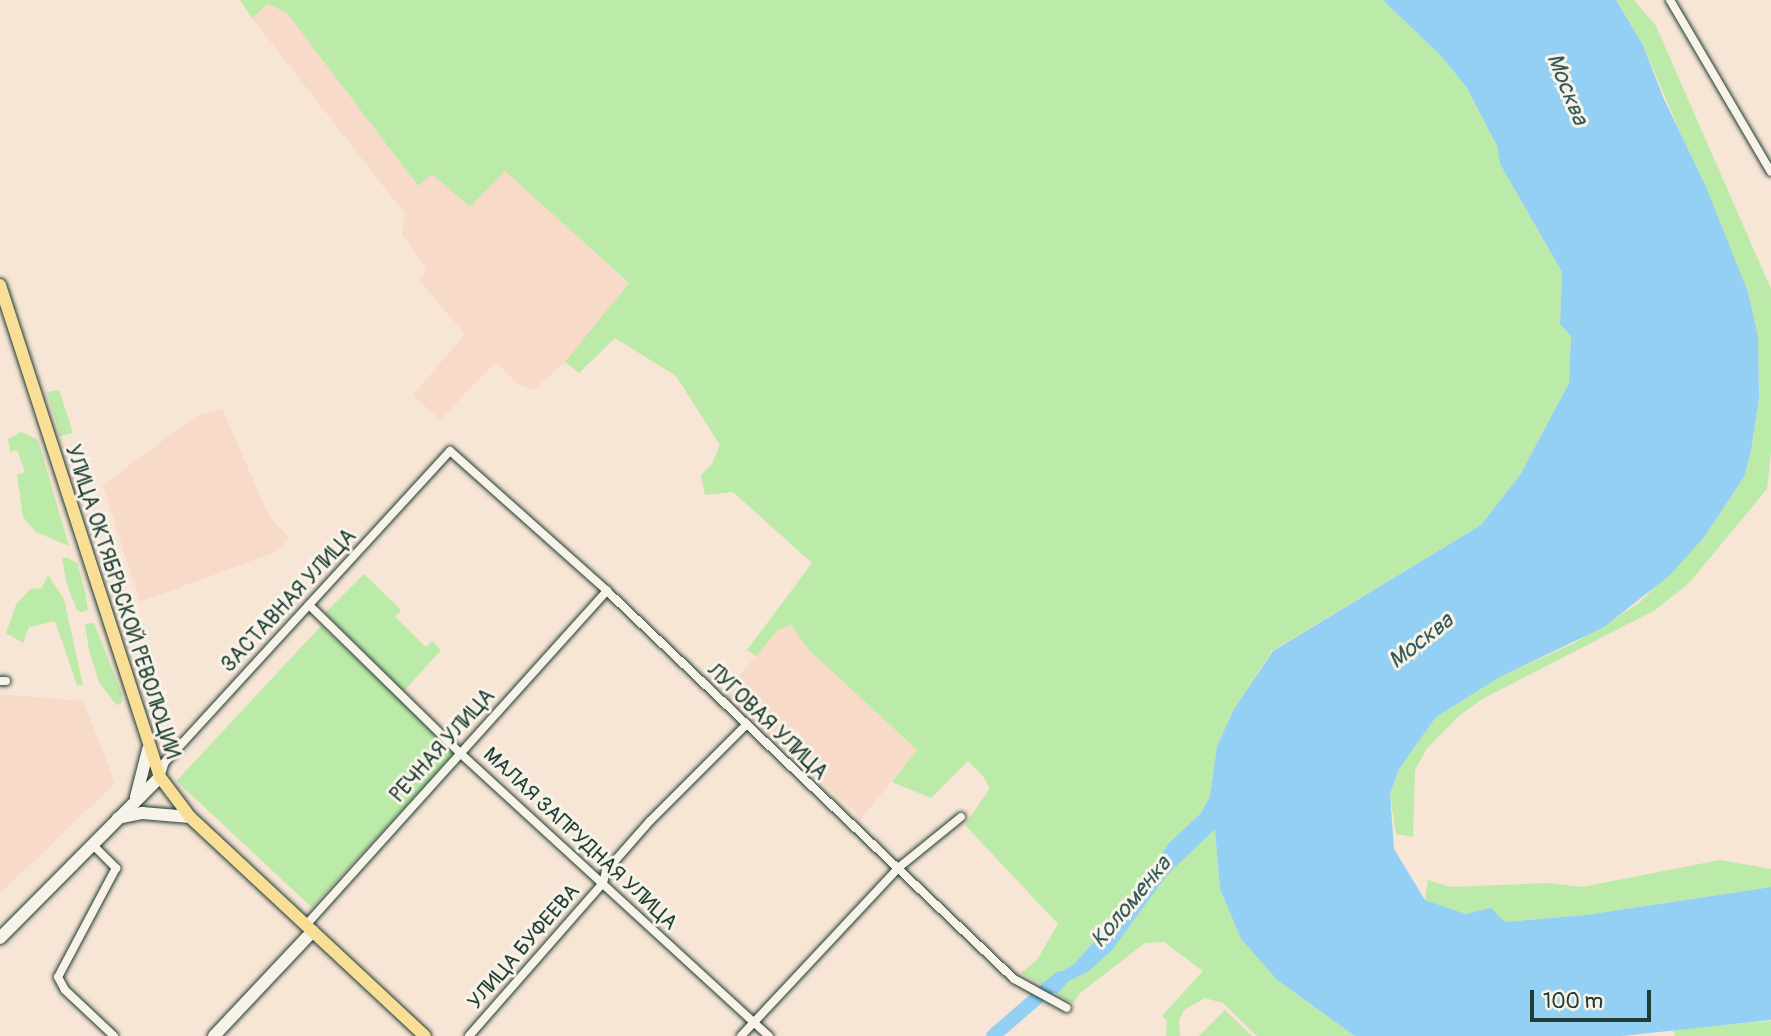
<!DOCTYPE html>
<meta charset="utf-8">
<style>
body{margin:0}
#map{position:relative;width:1771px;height:1036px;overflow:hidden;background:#f7e5d5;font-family:Pangolin,sans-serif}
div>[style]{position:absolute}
.built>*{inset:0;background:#f7dbc8}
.green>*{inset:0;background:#bceaa8;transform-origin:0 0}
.water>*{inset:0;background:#93d0f4}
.river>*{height:14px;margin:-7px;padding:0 7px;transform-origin:7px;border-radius:7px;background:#93d0f4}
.roads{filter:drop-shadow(0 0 2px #1f3d34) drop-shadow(0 0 2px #1f3d34)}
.street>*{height:8px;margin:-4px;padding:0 4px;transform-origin:4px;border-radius:4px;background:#f7f3e8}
.secondary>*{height:12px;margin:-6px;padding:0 6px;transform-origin:6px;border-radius:6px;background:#f7f3e8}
.primary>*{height:12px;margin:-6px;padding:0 6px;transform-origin:6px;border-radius:6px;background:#f9df96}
span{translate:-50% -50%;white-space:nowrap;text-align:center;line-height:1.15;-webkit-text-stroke:6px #f7f3e8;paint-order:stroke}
.street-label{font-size:21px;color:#1f3d34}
.water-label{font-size:23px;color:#365a5a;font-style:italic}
.scale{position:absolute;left:1530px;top:990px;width:121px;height:32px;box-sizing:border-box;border:4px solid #1f3d34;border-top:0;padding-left:9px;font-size:21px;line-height:24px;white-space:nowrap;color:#1f3d34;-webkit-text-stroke:5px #f7f3e8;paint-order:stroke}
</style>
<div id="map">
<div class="built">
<i style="clip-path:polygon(268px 4px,287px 13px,418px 186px,431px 173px,505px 170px,629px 284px,565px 362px,533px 390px,517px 384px,496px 361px,440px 420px,413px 395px,465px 334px,419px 280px,427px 269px,402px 235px,405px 214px,252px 18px)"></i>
<i style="clip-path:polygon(222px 409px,270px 518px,290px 538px,276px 552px,140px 602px,103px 485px,196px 416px)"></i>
<i style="clip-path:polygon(791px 624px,809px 650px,917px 750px,860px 820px,856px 812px,723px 695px,778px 630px)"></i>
<i style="clip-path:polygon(0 694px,83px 701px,115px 783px,0 894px)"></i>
</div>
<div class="green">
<i style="clip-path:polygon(240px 0,1383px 0,1442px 57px,1467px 88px,1497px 146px,1500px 164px,1562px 272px,1560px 323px,1571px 336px,1569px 383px,1520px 475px,1481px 525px,1272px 651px,1234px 709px,1217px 746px,1210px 796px,1201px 813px,1169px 843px,1132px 899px,1074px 964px,1041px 984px,1021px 973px,1037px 960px,1058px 924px,965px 825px,990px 788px,983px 776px,968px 761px,931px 798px,892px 782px,917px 750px,809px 650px,791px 625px,778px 630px,756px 656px,747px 650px,812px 563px,733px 492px,705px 495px,701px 475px,712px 464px,720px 445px,676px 376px,615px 338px,579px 373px,565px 362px,629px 283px,505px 171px,470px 207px,432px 174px,418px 186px,287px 13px,268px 4px,252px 18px)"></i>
<i style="clip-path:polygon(1616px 0,1634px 0,1656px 26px,1771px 289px,1771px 452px,1767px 489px,1689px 583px,1655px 610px,1484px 698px,1460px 715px,1427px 748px,1415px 770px,1413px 837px,1396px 834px,1390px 795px,1399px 769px,1436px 717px,1500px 677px,1574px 643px,1638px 604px,1705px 536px,1744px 477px,1751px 451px,1759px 398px,1758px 336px,1748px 292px,1643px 45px)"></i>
<i style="clip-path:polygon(59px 390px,73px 433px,60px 436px,47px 392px)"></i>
<i style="clip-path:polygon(21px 432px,38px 440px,69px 546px,36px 532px,23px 517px,17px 475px,25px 472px,17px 450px,10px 452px,8px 439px)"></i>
<i style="clip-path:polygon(66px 557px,77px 563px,85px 591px,88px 610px,82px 612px,77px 611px,67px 584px,62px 559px)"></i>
<i style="clip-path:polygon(364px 574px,401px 610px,395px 617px,426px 647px,432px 641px,441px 650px,404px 691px,325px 613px)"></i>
<i style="clip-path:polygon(48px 575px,64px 599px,83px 685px,77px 685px,55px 621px,29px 627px,23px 643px,6px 633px,16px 605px,30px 589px,42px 588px)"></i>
<i style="clip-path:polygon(94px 623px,122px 694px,122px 703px,116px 705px,99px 682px,89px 650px,85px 624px)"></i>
<i style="left:321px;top:626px;width:185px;height:212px;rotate:43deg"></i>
<i style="clip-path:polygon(1215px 828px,1220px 889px,1241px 939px,1277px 980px,1355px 1036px,1257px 1036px,1223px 1003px,1205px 998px,1184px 1010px,1179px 1021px,1180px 1036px,1166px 1036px,1167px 1021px,1162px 1016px,1203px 971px,1164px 942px,1145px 943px,1080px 993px,1073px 1003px,1057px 994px,1069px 981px,1088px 972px,1167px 874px)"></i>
<i style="clip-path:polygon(1720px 860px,1771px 869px,1771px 887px,1586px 915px,1505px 922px,1491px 909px,1466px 914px,1425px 900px,1428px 880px,1450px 887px,1550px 883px,1582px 887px)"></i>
<i style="clip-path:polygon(1225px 1010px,1252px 1036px,1199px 1036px)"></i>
<i style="clip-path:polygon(1771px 1021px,1771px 1036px,1675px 1036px,1673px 1029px)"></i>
</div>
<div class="water">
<i style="clip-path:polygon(1383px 0,1616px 0,1643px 45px,1663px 97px,1706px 187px,1748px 292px,1758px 336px,1759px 398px,1751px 451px,1744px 477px,1705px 536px,1670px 575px,1604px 627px,1500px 677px,1436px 717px,1399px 769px,1390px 794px,1394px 849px,1425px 900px,1466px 914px,1491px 908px,1505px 922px,1586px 915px,1771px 887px,1771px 1020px,1622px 1036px,1355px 1036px,1277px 980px,1241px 939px,1220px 889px,1215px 829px,1167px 875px,1112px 950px,1088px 972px,1069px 981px,1057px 994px,1041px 984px,1074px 964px,1132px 899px,1169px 843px,1201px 813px,1210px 796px,1217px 746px,1234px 709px,1273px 651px,1481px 525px,1520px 475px,1569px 383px,1571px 336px,1560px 324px,1562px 272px,1500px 164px,1497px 146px,1467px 88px,1442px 57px)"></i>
<i style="clip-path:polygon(1030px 996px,1041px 1002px,1001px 1036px,989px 1036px)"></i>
</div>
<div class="river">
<i style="left:993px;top:1036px;width:89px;rotate:-40.9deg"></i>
</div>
<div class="roads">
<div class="street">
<i style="left:1670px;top:0;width:199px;rotate:59.6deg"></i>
<i style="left:309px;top:605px;width:213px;rotate:44.4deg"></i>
<i style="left:461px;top:754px;width:418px;rotate:42.5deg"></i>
<i style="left:0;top:681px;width:6px"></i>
<i style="left:161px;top:774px;width:13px;rotate:-72deg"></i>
<i style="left:165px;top:762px;width:422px;rotate:-47.5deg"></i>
<i style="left:450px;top:451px;width:210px;rotate:41.7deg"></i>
<i style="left:607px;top:591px;width:562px;rotate:43.63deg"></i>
<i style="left:1014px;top:979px;width:60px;rotate:28.7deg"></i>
<i style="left:93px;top:845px;width:33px;rotate:45deg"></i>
<i style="left:116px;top:868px;width:123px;rotate:118deg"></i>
<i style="left:58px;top:977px;width:15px;rotate:62deg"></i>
<i style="left:65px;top:990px;width:67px;rotate:43.2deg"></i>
<i style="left:306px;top:925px;width:450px;rotate:-48deg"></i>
<i style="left:469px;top:1036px;width:203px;rotate:-48.8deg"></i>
<i style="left:603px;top:883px;width:12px;rotate:-76deg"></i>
<i style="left:606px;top:871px;width:67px;rotate:-48.7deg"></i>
<i style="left:650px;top:821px;width:134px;rotate:-45deg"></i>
<i style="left:741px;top:1036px;width:230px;rotate:-46.9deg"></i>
<i style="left:898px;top:868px;width:81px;rotate:-39deg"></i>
</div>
<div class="secondary">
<i style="left:136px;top:797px;width:49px;rotate:-75.7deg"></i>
<i style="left:118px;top:818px;width:25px;rotate:-12deg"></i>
<i style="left:142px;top:813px;width:48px;rotate:4.8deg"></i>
<i style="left:0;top:938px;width:227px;rotate:-45.2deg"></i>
<i style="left:214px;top:1036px;width:144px;rotate:-46.7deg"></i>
</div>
<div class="primary">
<i style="left:0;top:285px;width:517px;rotate:71.99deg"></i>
<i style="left:160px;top:777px;width:50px;rotate:53.1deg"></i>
<i style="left:190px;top:817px;width:321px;rotate:43deg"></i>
</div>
</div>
<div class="street-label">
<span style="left:289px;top:601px;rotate:-47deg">ЗАСТАВНАЯ УЛИЦА</span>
<span style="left:122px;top:602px;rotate:72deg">УЛИЦА ОКТЯБРЬСКОЙ РЕВОЛЮЦИИ</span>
<span style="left:767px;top:722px;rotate:44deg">ЛУГОВАЯ УЛИЦА</span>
<span style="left:443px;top:746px;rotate:-48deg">РЕЧНАЯ УЛИЦА</span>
<span style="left:580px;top:839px;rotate:43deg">МАЛАЯ ЗАПРУДНАЯ УЛИЦА</span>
<span style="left:524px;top:947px;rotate:-49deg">УЛИЦА БУФЕЕВА</span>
</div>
<div class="water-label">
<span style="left:1567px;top:89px;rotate:68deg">Москва</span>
<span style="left:1421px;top:641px;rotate:-38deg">Москва</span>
<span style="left:1131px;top:902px;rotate:-50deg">Коломенка</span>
</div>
<div class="scale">100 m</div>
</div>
